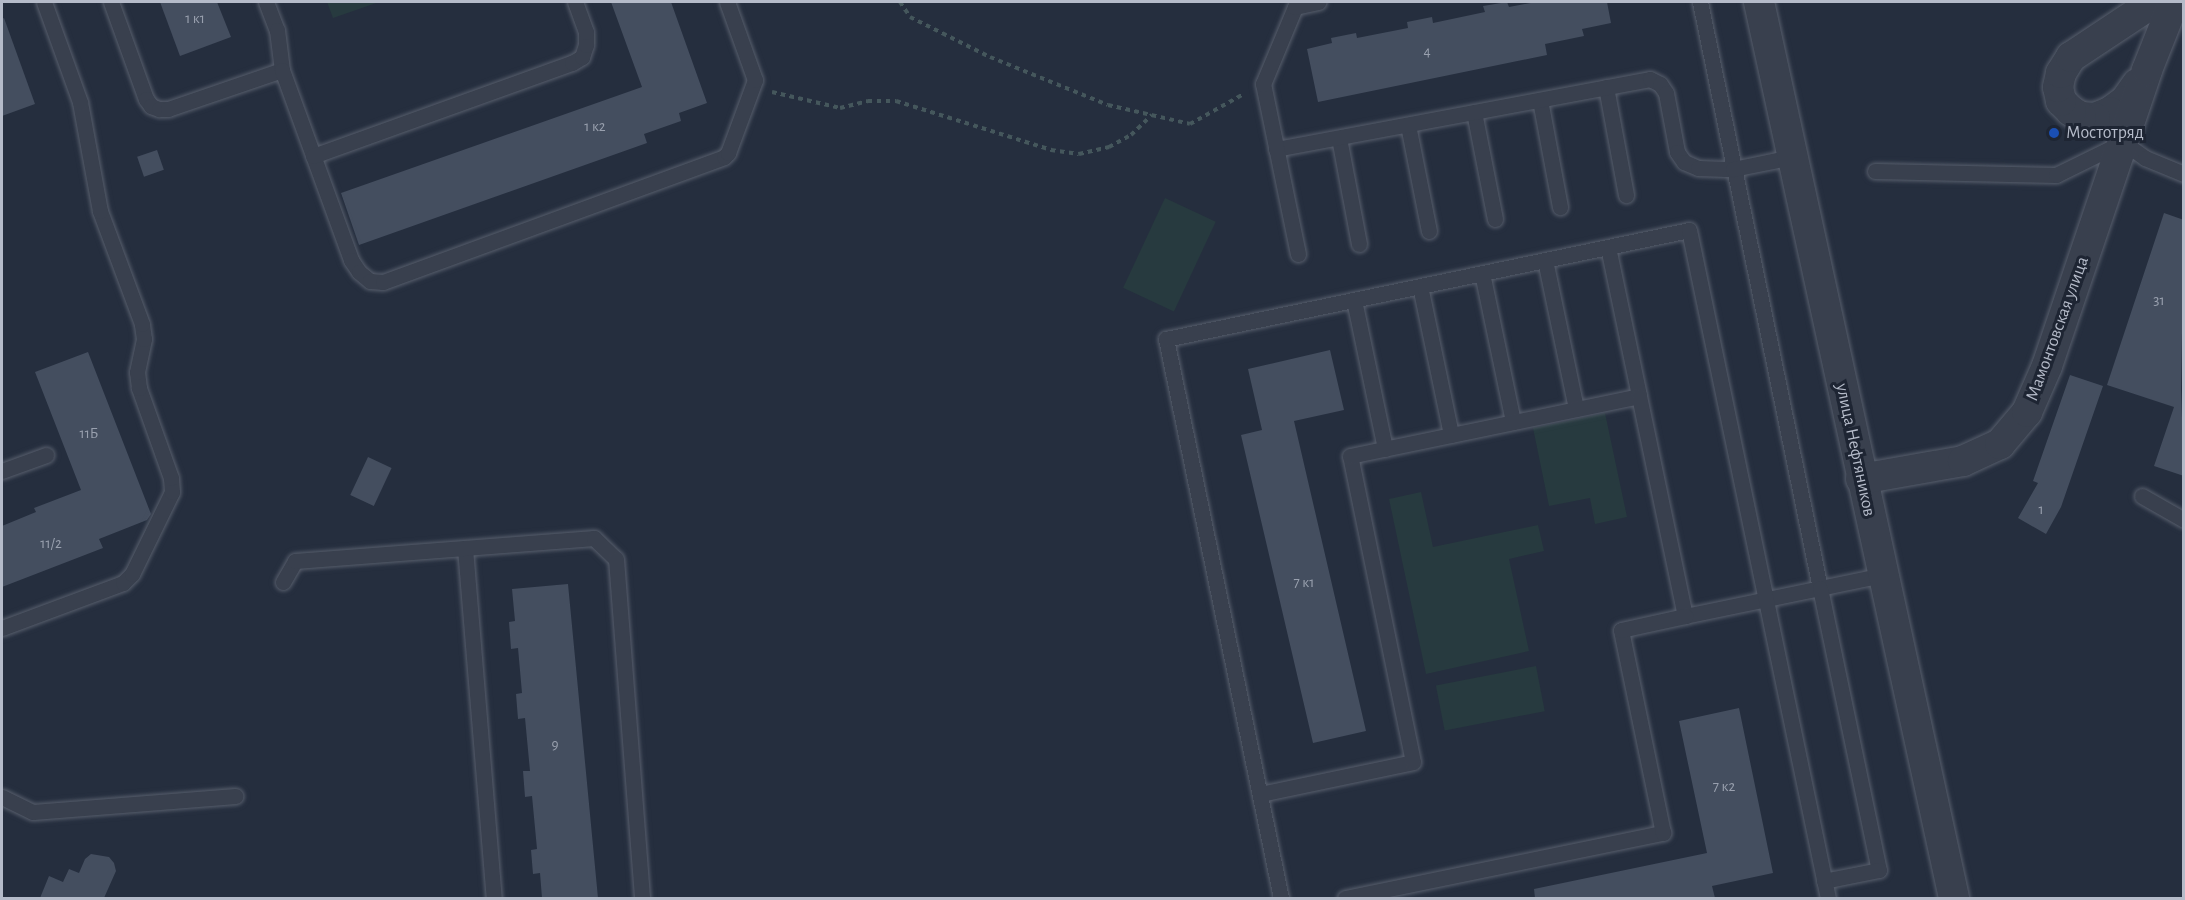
<!DOCTYPE html>
<meta charset="utf-8">
<style>
body{margin:0}
#map{position:relative;width:2185px;height:900px;overflow:hidden;background:#252e3e;font-family:"Alegreya Sans",sans-serif}
div>[style]{position:absolute}
.green>*{inset:0;background:#273a3f;transform-origin:0 0}
.building>*{inset:0;background:#444e5f;transform-origin:0 0}
.path>*{height:4px;margin-top:-2px;transform-origin:0;background:repeating-linear-gradient(90deg,#45575c 0 4.5px,transparent 0 9px)}
.roads{filter:drop-shadow(0 0 2px #575e6c) drop-shadow(0 0 2px #575e6c)}
.service>*{height:15px;margin:-7.5px;padding:0 7.5px;transform-origin:7.5px;border-radius:7.5px;background:#39404e}
.minor>*{height:30px;margin:-15px;padding:0 15px;transform-origin:15px;border-radius:15px;background:#39404e}
.dots>*{width:16px;height:16px;translate:-50% -50%;box-sizing:border-box;border:3px solid #1e2533;border-radius:50%}
span{translate:-50% -50%;white-space:nowrap;text-align:center;line-height:1.15;-webkit-text-stroke:6px #1e2533;paint-order:stroke}
.number-label{font-size:15px;color:#99a0ae}
.number-label span{-webkit-text-stroke-width:0}
.poi-label{font-size:18px;color:#b5bbc9}
.left{translate:0 -50%;text-align:left}
.street-label{font-size:18px;color:#b5bbc9}
.frame{position:absolute;inset:0;border:3px solid #b5bbc9;pointer-events:none}
</style>
<div id="map">
<div class="green">
<i style="clip-path:polygon(327px 2px,379px 2px,333px 18px)"></i>
<i style="left:1165px;top:198px;width:56px;height:99px;rotate:25deg"></i>
<i style="clip-path:polygon(1605px 413px,1627px 517px,1595px 524px,1590px 498px,1549px 506px,1533px 428px)"></i>
<i style="clip-path:polygon(1421px 492px,1433px 547px,1538px 525px,1544px 551px,1509px 559px,1529px 651px,1426px 674px,1389px 499px)"></i>
<i style="left:1536px;top:666px;width:46px;height:102px;rotate:79deg"></i>
</div>
<div class="building">
<i style="clip-path:polygon(160px 2px,217px 2px,231px 37px,180px 56px)"></i>
<i style="clip-path:polygon(611px 2px,671px 2px,707px 103px,679px 113px,681px 121px,644px 134px,647px 143px,359px 245px,341px 193px,642px 87px)"></i>
<i style="clip-path:polygon(1507px 2px,1509px 7px,1536px 2px,1607px 2px,1611px 23px,1582px 29px,1584px 36px,1545px 44px,1547px 55px,1318px 102px,1307px 49px,1332px 43px,1331px 38px,1356px 33px,1357px 38px,1408px 28px,1407px 22px,1432px 17px,1433px 23px,1485px 12px,1483px 6px)"></i>
<i style="clip-path:polygon(4px 18px,35px 104px,2px 116px,2px 19px)"></i>
<i style="left:157px;top:150px;width:21px;height:21px;rotate:71deg"></i>
<i style="clip-path:polygon(2164px 213px,2184px 220px,2181px 389px,2184px 476px,2154px 466px,2174px 407px,2107px 385px)"></i>
<i style="clip-path:polygon(1330px 350px,1344px 410px,1294px 421px,1366px 731px,1313px 743px,1241px 435px,1262px 430px,1248px 369px)"></i>
<i style="clip-path:polygon(88px 352px,151px 514px,147px 520px,99px 539px,103px 548px,2px 587px,2px 526px,36px 512px,34px 508px,81px 490px,35px 372px)"></i>
<i style="clip-path:polygon(2070px 375px,2103px 386px,2061px 507px,2046px 534px,2018px 518px,2038px 483px,2033px 481px)"></i>
<i style="left:368px;top:457px;width:26px;height:42px;rotate:25deg"></i>
<i style="clip-path:polygon(568px 584px,598px 898px,542px 898px,540px 873px,533px 874px,531px 850px,537px 849px,532px 796px,525px 797px,523px 771px,530px 771px,525px 718px,518px 719px,516px 694px,522px 693px,518px 648px,511px 649px,509px 622px,515px 621px,512px 589px)"></i>
<i style="clip-path:polygon(1739px 708px,1773px 873px,1712px 886px,1715px 898px,1535px 898px,1534px 889px,1707px 853px,1679px 721px)"></i>
<i style="clip-path:polygon(91px 854px,109px 857px,114px 863px,116px 871px,104px 898px,40px 898px,49px 876px,63px 882px,69px 869px,79px 873px,85px 859px)"></i>
</div>
<div class="path">
<i style="left:900px;top:2px;width:18px;rotate:56deg"></i>
<i style="left:910px;top:17px;width:89px;rotate:26.6deg"></i>
<i style="left:990px;top:57px;width:127px;rotate:22.1deg"></i>
<i style="left:1108px;top:105px;width:84px;rotate:13deg"></i>
<i style="left:1190px;top:124px;width:62px;rotate:-29.1deg"></i>
<i style="left:772px;top:92px;width:70px;rotate:13.2deg"></i>
<i style="left:840px;top:108px;width:29px;rotate:-14deg"></i>
<i style="left:868px;top:101px;width:28px"></i>
<i style="left:896px;top:101px;width:163px;rotate:17.5deg"></i>
<i style="left:1051px;top:150px;width:28px;rotate:8deg"></i>
<i style="left:1079px;top:154px;width:31px;rotate:-13deg"></i>
<i style="left:1109px;top:147px;width:25px;rotate:-29deg"></i>
<i style="left:1131px;top:135px;width:29px;rotate:-44deg"></i>
</div>
<div class="roads">
<div class="service">
<i style="left:111px;top:2px;width:103px;rotate:70.2deg"></i>
<i style="left:146px;top:99px;width:9px;rotate:54deg"></i>
<i style="left:151px;top:106px;width:9px;rotate:21deg"></i>
<i style="left:159px;top:109px;width:9px"></i>
<i style="left:168px;top:109px;width:120px;rotate:-18.9deg"></i>
<i style="left:266px;top:2px;width:30px;rotate:69deg"></i>
<i style="left:277px;top:30px;width:40px;rotate:82.9deg"></i>
<i style="left:282px;top:70px;width:202px;rotate:70deg"></i>
<i style="left:351px;top:260px;width:14px;rotate:56deg"></i>
<i style="left:359px;top:272px;width:14px;rotate:39deg"></i>
<i style="left:370px;top:281px;width:13px;rotate:4deg"></i>
<i style="left:383px;top:282px;width:363px;rotate:-20.1deg"></i>
<i style="left:724px;top:157px;width:6px;rotate:-45deg"></i>
<i style="left:728px;top:153px;width:78px;rotate:-69.7deg"></i>
<i style="left:755px;top:80px;width:83px;rotate:-109.7deg"></i>
<i style="left:1700px;top:2px;width:598px;rotate:78.43deg"></i>
<i style="left:1820px;top:588px;width:64px;rotate:-11.7deg"></i>
<i style="left:1606px;top:87px;width:110px;rotate:79.5deg"></i>
<i style="left:1540px;top:100px;width:109px;rotate:79.4deg"></i>
<i style="left:1474px;top:112px;width:109px;rotate:78.9deg"></i>
<i style="left:1408px;top:125px;width:108px;rotate:78.8deg"></i>
<i style="left:1339px;top:138px;width:108px;rotate:79.3deg"></i>
<i style="left:1276px;top:149px;width:380px;rotate:-10.6deg"></i>
<i style="left:1650px;top:79px;width:11px;rotate:27deg"></i>
<i style="left:1660px;top:84px;width:11px;rotate:56deg"></i>
<i style="left:1666px;top:93px;width:60px;rotate:79.4deg"></i>
<i style="left:1677px;top:152px;width:12px;rotate:55deg"></i>
<i style="left:1684px;top:162px;width:15px;rotate:23deg"></i>
<i style="left:1698px;top:168px;width:35px;rotate:2deg"></i>
<i style="left:1733px;top:169px;width:60px;rotate:-11.5deg"></i>
<i style="left:313px;top:156px;width:275px;rotate:-19.8deg"></i>
<i style="left:572px;top:63px;width:12px;rotate:-31deg"></i>
<i style="left:582px;top:57px;width:13px;rotate:-72deg"></i>
<i style="left:586px;top:45px;width:13px;rotate:-90deg"></i>
<i style="left:586px;top:32px;width:32px;rotate:-110deg"></i>
<i style="left:1875px;top:171px;width:181px;rotate:1.3deg"></i>
<i style="left:2056px;top:175px;width:75px;rotate:-26.2deg"></i>
<i style="left:2123px;top:142px;width:27px;rotate:36deg"></i>
<i style="left:2145px;top:158px;width:42px;rotate:22.3deg"></i>
<i style="left:1608px;top:247px;width:152px;rotate:78.2deg"></i>
<i style="left:1298px;top:254px;width:174px;rotate:-101.6deg"></i>
<i style="left:1263px;top:84px;width:83px;rotate:-67.4deg"></i>
<i style="left:1295px;top:7px;width:24px;rotate:-12deg"></i>
<i style="left:1545px;top:260px;width:152px;rotate:78.2deg"></i>
<i style="left:1482px;top:273px;width:152px;rotate:78.2deg"></i>
<i style="left:1420px;top:286px;width:152px;rotate:78.2deg"></i>
<i style="left:1354px;top:300px;width:152px;rotate:78.2deg"></i>
<i style="left:2px;top:471px;width:47px;rotate:-20deg"></i>
<i style="left:2142px;top:496px;width:48px;rotate:29.7deg"></i>
<i style="left:465px;top:548px;width:351px;rotate:85.3deg"></i>
<i style="left:283px;top:582px;width:24px;rotate:-60deg"></i>
<i style="left:295px;top:561px;width:300px;rotate:-4.4deg"></i>
<i style="left:594px;top:538px;width:30px;rotate:44deg"></i>
<i style="left:616px;top:559px;width:340px;rotate:85.6deg"></i>
<i style="left:2px;top:628px;width:129px;rotate:-20.4deg"></i>
<i style="left:123px;top:583px;width:13px;rotate:-45deg"></i>
<i style="left:132px;top:574px;width:91px;rotate:-64deg"></i>
<i style="left:172px;top:492px;width:14px;rotate:-94deg"></i>
<i style="left:171px;top:478px;width:96px;rotate:-109.6deg"></i>
<i style="left:139px;top:388px;width:16px;rotate:-97deg"></i>
<i style="left:137px;top:372px;width:34px;rotate:-78deg"></i>
<i style="left:144px;top:339px;width:15px;rotate:-98deg"></i>
<i style="left:142px;top:324px;width:121px;rotate:-110.4deg"></i>
<i style="left:100px;top:211px;width:111px;rotate:-100.4deg"></i>
<i style="left:80px;top:102px;width:106px;rotate:-109.8deg"></i>
<i style="left:1260px;top:794px;width:156px;rotate:-11.8deg"></i>
<i style="left:1413px;top:762px;width:312px;rotate:-101.6deg"></i>
<i style="left:1350px;top:456px;width:295px;rotate:-11.7deg"></i>
<i style="left:1639px;top:396px;width:225px;rotate:78.2deg"></i>
<i style="left:1685px;top:616px;width:138px;rotate:-11.7deg"></i>
<i style="left:1820px;top:588px;width:288px;rotate:78.2deg"></i>
<i style="left:1879px;top:870px;width:56px;rotate:168.7deg"></i>
<i style="left:2px;top:797px;width:34px;rotate:26deg"></i>
<i style="left:33px;top:812px;width:203px;rotate:-4.5deg"></i>
<i style="left:1281px;top:898px;width:571px;rotate:-101.62deg"></i>
<i style="left:1166px;top:339px;width:534px;rotate:-11.77deg"></i>
<i style="left:1689px;top:230px;width:682px;rotate:78.25deg"></i>
<i style="left:1345px;top:898px;width:325px;rotate:-11.6deg"></i>
<i style="left:1663px;top:833px;width:207px;rotate:-101.7deg"></i>
<i style="left:1621px;top:630px;width:66px;rotate:-12.3deg"></i>
</div>
<div class="minor">
<i style="left:1759px;top:2px;width:917px;rotate:77.72deg"></i>
<i style="left:2137px;top:84px;width:21px;rotate:125deg"></i>
<i style="left:2125px;top:101px;width:19px;rotate:144deg"></i>
<i style="left:2110px;top:112px;width:16px;rotate:158deg"></i>
<i style="left:2095px;top:118px;width:14px;rotate:-176deg"></i>
<i style="left:2081px;top:117px;width:12px;rotate:-149deg"></i>
<i style="left:2071px;top:111px;width:14px;rotate:-135deg"></i>
<i style="left:2061px;top:101px;width:14px;rotate:-102deg"></i>
<i style="left:2058px;top:87px;width:14px;rotate:-78deg"></i>
<i style="left:2061px;top:73px;width:19px;rotate:-58deg"></i>
<i style="left:2071px;top:57px;width:100px;rotate:-33.5deg"></i>
<i style="left:1861px;top:479px;width:104px;rotate:-10deg"></i>
<i style="left:1963px;top:461px;width:41px;rotate:-24.7deg"></i>
<i style="left:2000px;top:444px;width:42px;rotate:-49.8deg"></i>
<i style="left:2027px;top:412px;width:50px;rotate:-66.5deg"></i>
<i style="left:2047px;top:366px;width:312px;rotate:-71.3deg"></i>
<i style="left:2147px;top:70px;width:73px;rotate:-68.3deg"></i>
</div>
</div>
<div class="dots">
<i style="left:2054px;top:133px;background:#1a4fb4"></i>
</div>
<div class="number-label">
<span style="left:195px;top:19px">1 к1</span>
<span style="left:1427px;top:52px">4</span>
<span style="left:595px;top:127px">1 к2</span>
<span style="left:2159px;top:301px">31</span>
<span style="left:89px;top:434px">11Б</span>
<span style="left:2041px;top:510px">1</span>
<span style="left:51px;top:544px">11/2</span>
<span style="left:1304px;top:583px">7 к1</span>
<span style="left:555px;top:745px">9</span>
<span style="left:1724px;top:787px">7 к2</span>
</div>
<div class="poi-label">
<span class="left" style="left:2066px;top:133px">Мостотряд</span>
</div>
<div class="street-label">
<span style="left:2058px;top:329px;rotate:-70deg">Мамонтовская улица</span>
<span style="left:1855px;top:450px;rotate:78deg">улица Нефтяников</span>
</div>
<div class="frame"></div>
</div>
